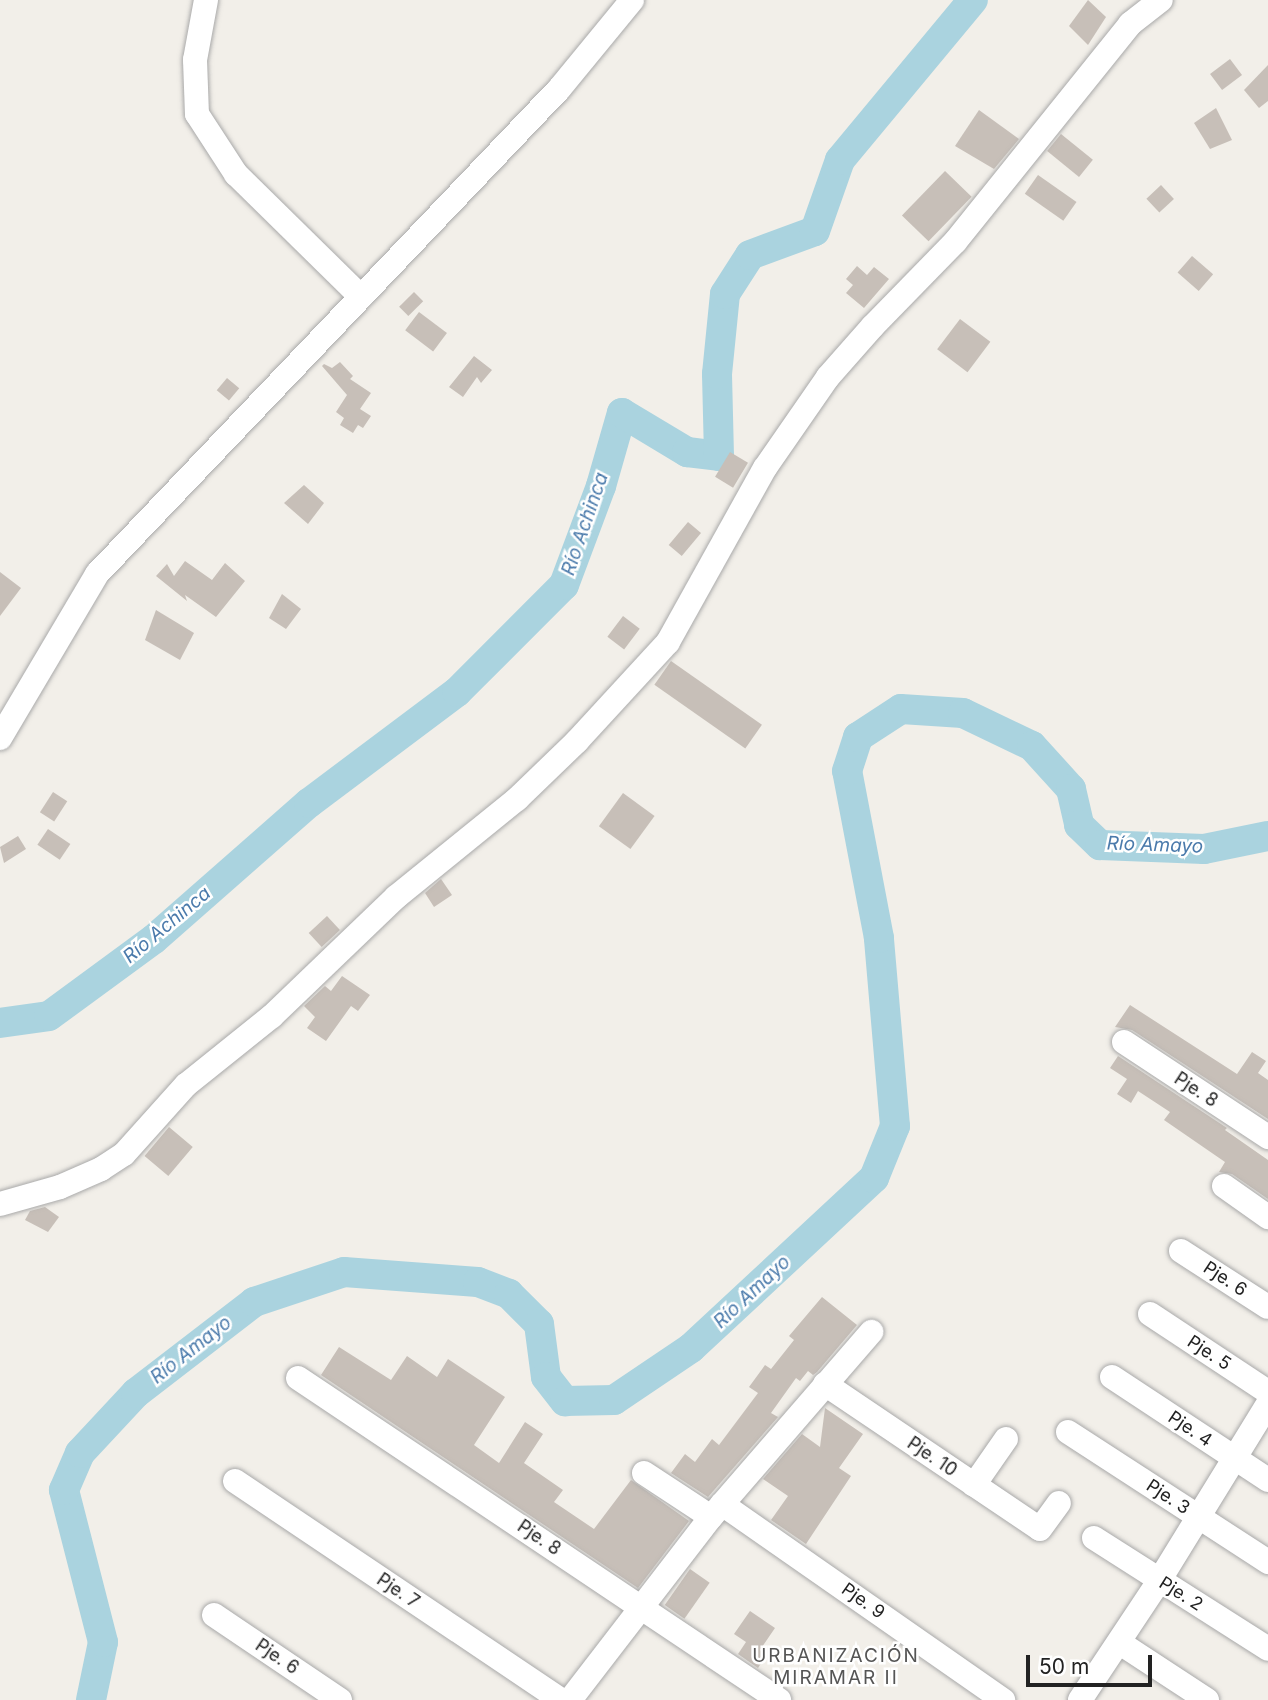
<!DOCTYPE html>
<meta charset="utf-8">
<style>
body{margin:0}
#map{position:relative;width:1268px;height:1700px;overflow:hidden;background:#f2efe9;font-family:Inter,sans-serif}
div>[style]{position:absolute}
.river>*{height:30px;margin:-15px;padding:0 15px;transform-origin:15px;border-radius:15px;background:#aad3df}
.building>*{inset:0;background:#c7bfb8;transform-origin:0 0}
.roads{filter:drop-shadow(0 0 2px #a9a9a9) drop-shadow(0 0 2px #a9a9a9)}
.minor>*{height:24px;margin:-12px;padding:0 12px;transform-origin:12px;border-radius:12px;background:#fff}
span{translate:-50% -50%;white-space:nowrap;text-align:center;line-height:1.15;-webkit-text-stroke:5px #fff;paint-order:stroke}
.street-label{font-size:18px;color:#222}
.water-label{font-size:19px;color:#4a7aab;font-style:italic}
.neighbourhood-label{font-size:19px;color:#555;letter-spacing:2px}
.scale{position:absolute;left:1026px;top:1655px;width:126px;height:32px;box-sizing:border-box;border:4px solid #222;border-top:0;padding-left:9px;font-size:21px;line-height:24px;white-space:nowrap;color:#222;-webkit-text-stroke:5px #fff;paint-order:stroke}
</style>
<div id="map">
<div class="river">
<i style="left:0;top:1023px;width:49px;rotate:-8.1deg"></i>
<i style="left:49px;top:1016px;width:130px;rotate:-36.3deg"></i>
<i style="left:154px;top:939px;width:206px;rotate:-41.3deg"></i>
<i style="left:309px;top:803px;width:185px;rotate:-36.9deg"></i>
<i style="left:457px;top:692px;width:151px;rotate:-45deg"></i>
<i style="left:564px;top:585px;width:106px;rotate:-69.5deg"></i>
<i style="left:601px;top:486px;width:76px;rotate:-74deg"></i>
<i style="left:622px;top:413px;width:76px;rotate:31deg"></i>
<i style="left:687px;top:452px;width:32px;rotate:7deg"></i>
<i style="left:719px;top:456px;width:82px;rotate:-91.4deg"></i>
<i style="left:717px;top:374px;width:80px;rotate:-84.3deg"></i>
<i style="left:725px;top:294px;width:46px;rotate:-57.3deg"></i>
<i style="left:750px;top:255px;width:69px;rotate:-20.3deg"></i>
<i style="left:815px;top:231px;width:75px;rotate:-70.6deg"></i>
<i style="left:840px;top:160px;width:208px;rotate:-50.3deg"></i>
<i style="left:91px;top:1700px;width:59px;rotate:-78.3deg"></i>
<i style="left:103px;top:1642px;width:157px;rotate:-104.4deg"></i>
<i style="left:64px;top:1490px;width:40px;rotate:-66.6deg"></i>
<i style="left:80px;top:1453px;width:82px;rotate:-47deg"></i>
<i style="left:136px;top:1393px;width:149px;rotate:-37.6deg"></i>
<i style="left:254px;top:1302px;width:95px;rotate:-18.4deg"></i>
<i style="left:344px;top:1272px;width:134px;rotate:4.3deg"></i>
<i style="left:478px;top:1282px;width:33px;rotate:21deg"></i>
<i style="left:509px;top:1294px;width:42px;rotate:45deg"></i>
<i style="left:539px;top:1324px;width:53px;rotate:82.5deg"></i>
<i style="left:546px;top:1377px;width:31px;rotate:52deg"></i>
<i style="left:565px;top:1401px;width:49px;rotate:-1.2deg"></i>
<i style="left:614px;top:1400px;width:93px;rotate:-34deg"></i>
<i style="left:691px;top:1348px;width:250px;rotate:-42.9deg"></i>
<i style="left:874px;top:1178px;width:56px;rotate:-68deg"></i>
<i style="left:895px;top:1126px;width:189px;rotate:-94.9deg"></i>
<i style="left:879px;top:938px;width:170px;rotate:-100.8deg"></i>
<i style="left:847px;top:771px;width:36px;rotate:-72deg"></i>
<i style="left:858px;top:737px;width:51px;rotate:-33.1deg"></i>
<i style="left:901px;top:709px;width:62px;rotate:3.7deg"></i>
<i style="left:963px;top:713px;width:76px;rotate:25.6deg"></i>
<i style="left:1032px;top:746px;width:58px;rotate:47.8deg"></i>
<i style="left:1071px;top:789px;width:37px;rotate:77deg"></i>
<i style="left:1079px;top:825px;width:29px;rotate:44deg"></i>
<i style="left:1100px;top:845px;width:104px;rotate:2.2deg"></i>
<i style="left:1204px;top:849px;width:65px;rotate:-11.5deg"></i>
</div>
<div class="building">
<i style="clip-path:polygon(1088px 0,1106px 17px,1088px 45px,1069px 26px)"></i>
<i style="left:1230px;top:59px;width:20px;height:25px;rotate:53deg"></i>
<i style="clip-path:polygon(1268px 65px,1268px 101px,1259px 108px,1244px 90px)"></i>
<i style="clip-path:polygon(1216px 108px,1232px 140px,1210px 149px,1194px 123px)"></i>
<i style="clip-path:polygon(979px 110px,1019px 139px,994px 169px,955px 146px)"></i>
<i style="left:1061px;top:134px;width:41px;height:22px;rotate:39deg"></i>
<i style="left:945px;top:171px;width:37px;height:62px;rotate:44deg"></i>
<i style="left:1038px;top:175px;width:47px;height:23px;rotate:35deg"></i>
<i style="left:1161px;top:185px;width:19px;height:20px;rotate:47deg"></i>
<i style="left:1192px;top:256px;width:28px;height:22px;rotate:41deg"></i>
<i style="clip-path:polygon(857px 266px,867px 275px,874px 267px,889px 279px,864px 308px,846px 293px,853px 285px,846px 279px)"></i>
<i style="left:414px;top:292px;width:13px;height:21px;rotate:45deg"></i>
<i style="left:419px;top:312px;width:35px;height:23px;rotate:37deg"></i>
<i style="left:960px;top:319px;width:38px;height:38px;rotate:37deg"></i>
<i style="clip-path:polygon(474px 356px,492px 370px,481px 383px,477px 377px,463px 397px,449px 387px)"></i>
<i style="clip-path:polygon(340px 362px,353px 376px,350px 379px,371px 393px,360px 409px,371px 416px,363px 428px,358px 425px,353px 433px,340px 425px,344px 418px,336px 412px,347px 395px,322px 366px,324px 364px,332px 368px)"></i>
<i style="left:227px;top:378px;width:16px;height:16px;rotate:40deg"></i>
<i style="left:730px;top:452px;width:21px;height:29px;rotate:31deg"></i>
<i style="clip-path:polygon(304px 485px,324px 503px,308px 524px,284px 503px)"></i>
<i style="left:688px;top:522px;width:17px;height:30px;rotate:40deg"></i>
<i style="clip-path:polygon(185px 561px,212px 580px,225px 563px,245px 581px,216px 617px,185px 595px,187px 601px,156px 576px,167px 564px,174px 576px)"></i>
<i style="clip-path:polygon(0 572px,21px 588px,0 616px)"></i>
<i style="clip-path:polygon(282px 594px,301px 609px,286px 629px,269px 618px)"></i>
<i style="clip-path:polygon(156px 610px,194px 633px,180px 660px,145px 640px)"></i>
<i style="left:623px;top:616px;width:21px;height:26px;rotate:37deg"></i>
<i style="left:671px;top:661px;width:111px;height:29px;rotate:35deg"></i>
<i style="left:53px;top:792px;width:17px;height:24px;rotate:33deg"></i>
<i style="left:623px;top:793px;width:39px;height:41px;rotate:36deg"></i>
<i style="left:48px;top:829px;width:27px;height:19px;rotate:34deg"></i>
<i style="clip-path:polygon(18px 836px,26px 849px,4px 863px,0 847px)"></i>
<i style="clip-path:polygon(441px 879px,452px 895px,434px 907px,425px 893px)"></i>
<i style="left:327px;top:916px;width:19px;height:25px;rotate:47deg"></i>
<i style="clip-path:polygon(342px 976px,370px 995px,358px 1011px,351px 1006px,326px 1041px,307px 1028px,315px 1017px,304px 1006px,325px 986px,331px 991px)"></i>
<i style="clip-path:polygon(1130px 1005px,1237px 1074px,1252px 1052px,1266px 1061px,1258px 1073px,1268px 1080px,1268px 1119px,1132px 1030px,1115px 1027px)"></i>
<i style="clip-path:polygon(1118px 1056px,1227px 1128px,1225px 1130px,1268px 1160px,1268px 1199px,1232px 1174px,1219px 1172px,1225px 1162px,1164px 1120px,1170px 1112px,1138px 1091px,1131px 1103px,1117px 1094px,1127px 1079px,1110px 1068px)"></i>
<i style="left:169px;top:1127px;width:31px;height:38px;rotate:40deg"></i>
<i style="clip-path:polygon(45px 1207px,59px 1217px,48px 1232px,25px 1220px,30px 1211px)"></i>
<i style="clip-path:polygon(822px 1297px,857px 1325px,817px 1372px,813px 1375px,808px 1371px,800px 1381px,796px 1378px,771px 1413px,778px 1417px,708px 1497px,671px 1473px,685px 1454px,695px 1462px,712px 1439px,719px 1445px,758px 1393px,749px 1387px,765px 1365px,771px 1369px,794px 1340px,789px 1336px)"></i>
<i style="clip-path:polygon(339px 1347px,391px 1380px,407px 1356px,437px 1377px,448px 1359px,505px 1397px,474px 1445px,499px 1463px,525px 1422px,543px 1434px,524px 1463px,563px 1490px,554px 1502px,594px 1529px,631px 1480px,689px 1521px,638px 1588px,321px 1375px)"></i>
<i style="clip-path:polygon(825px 1408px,863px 1434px,839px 1468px,851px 1476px,806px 1544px,771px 1520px,788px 1496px,763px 1479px,802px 1434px,820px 1447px)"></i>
<i style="left:690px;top:1569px;width:24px;height:44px;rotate:35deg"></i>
<i style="clip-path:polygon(750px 1611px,775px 1628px,760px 1650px,767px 1654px,758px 1668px,738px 1654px,746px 1642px,734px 1634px)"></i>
</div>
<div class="roads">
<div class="minor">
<i style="left:206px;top:0;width:61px;rotate:100.4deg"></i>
<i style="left:195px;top:60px;width:54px;rotate:87.9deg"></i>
<i style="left:197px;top:114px;width:72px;rotate:57deg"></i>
<i style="left:236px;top:174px;width:175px;rotate:44.5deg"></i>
<i style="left:0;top:738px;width:191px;rotate:-59.4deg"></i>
<i style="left:97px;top:574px;width:670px;rotate:-46.39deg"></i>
<i style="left:559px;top:89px;width:115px;rotate:-50.6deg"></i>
<i style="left:1124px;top:1042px;width:173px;rotate:33.4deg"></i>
<i style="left:1224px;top:1186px;width:54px;rotate:35.2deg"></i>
<i style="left:0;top:1204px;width:62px;rotate:-15.8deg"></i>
<i style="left:60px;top:1187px;width:45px;rotate:-23.7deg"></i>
<i style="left:101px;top:1169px;width:27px;rotate:-33deg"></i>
<i style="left:124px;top:1154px;width:93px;rotate:-48.1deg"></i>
<i style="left:186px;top:1085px;width:110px;rotate:-38.7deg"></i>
<i style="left:272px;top:1016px;width:172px;rotate:-43.8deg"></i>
<i style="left:396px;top:897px;width:156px;rotate:-39deg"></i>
<i style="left:517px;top:799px;width:83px;rotate:-44deg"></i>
<i style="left:577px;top:741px;width:134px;rotate:-47.4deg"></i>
<i style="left:668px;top:642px;width:199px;rotate:-60.9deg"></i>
<i style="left:765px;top:468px;width:111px;rotate:-55.3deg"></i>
<i style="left:828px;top:377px;width:68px;rotate:-48.6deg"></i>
<i style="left:873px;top:326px;width:117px;rotate:-45.7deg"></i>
<i style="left:955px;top:242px;width:280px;rotate:-51.2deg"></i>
<i style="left:1130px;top:24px;width:39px;rotate:-38deg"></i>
<i style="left:1181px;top:1251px;width:103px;rotate:32.8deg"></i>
<i style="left:1150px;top:1314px;width:141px;rotate:33.5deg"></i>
<i style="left:1112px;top:1377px;width:187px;rotate:33.4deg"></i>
<i style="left:298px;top:1378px;width:579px;rotate:33.8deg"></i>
<i style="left:825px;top:1384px;width:259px;rotate:34deg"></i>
<i style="left:1040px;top:1529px;width:32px;rotate:-54deg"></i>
<i style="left:1068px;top:1432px;width:239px;rotate:33deg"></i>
<i style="left:644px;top:1473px;width:80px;rotate:33.3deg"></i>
<i style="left:235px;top:1481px;width:393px;rotate:33.9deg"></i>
<i style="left:974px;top:1485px;width:56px;rotate:-55.2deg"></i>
<i style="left:722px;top:1504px;width:343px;rotate:34.9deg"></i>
<i style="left:1094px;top:1538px;width:206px;rotate:32.5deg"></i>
<i style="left:214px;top:1615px;width:152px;rotate:34deg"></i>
<i style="left:1120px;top:1643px;width:104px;rotate:33.2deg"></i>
<i style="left:570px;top:1700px;width:231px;rotate:-52.4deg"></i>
<i style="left:711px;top:1517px;width:245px;rotate:-49.1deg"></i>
<i style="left:1080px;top:1700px;width:143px;rotate:-56.4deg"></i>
<i style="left:1159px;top:1581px;width:208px;rotate:-58.4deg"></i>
</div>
</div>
<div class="street-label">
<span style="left:1196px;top:1090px;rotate:33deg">Pje. 8</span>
<span style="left:1225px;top:1279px;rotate:33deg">Pje. 6</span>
<span style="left:1209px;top:1353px;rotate:33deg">Pje. 5</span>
<span style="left:1190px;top:1429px;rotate:34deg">Pje. 4</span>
<span style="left:932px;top:1457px;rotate:34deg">Pje. 10</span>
<span style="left:1168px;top:1497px;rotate:33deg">Pje. 3</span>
<span style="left:539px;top:1538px;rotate:34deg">Pje. 8</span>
<span style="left:398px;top:1591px;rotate:34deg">Pje. 7</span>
<span style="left:1181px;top:1594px;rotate:32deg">Pje. 2</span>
<span style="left:863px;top:1601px;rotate:35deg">Pje. 9</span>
<span style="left:277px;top:1657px;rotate:34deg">Pje. 6</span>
</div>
<div class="water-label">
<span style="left:585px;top:524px;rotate:-71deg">Río Achinca</span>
<span style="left:1155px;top:845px;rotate:2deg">Río Amayo</span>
<span style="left:167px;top:925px;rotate:-40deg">Río Achinca</span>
<span style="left:752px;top:1292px;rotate:-43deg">Río Amayo</span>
<span style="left:191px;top:1350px;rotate:-38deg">Río Amayo</span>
</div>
<div class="neighbourhood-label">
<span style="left:836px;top:1667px">URBANIZACIÓN<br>MIRAMAR II</span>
</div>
<div class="scale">50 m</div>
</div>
